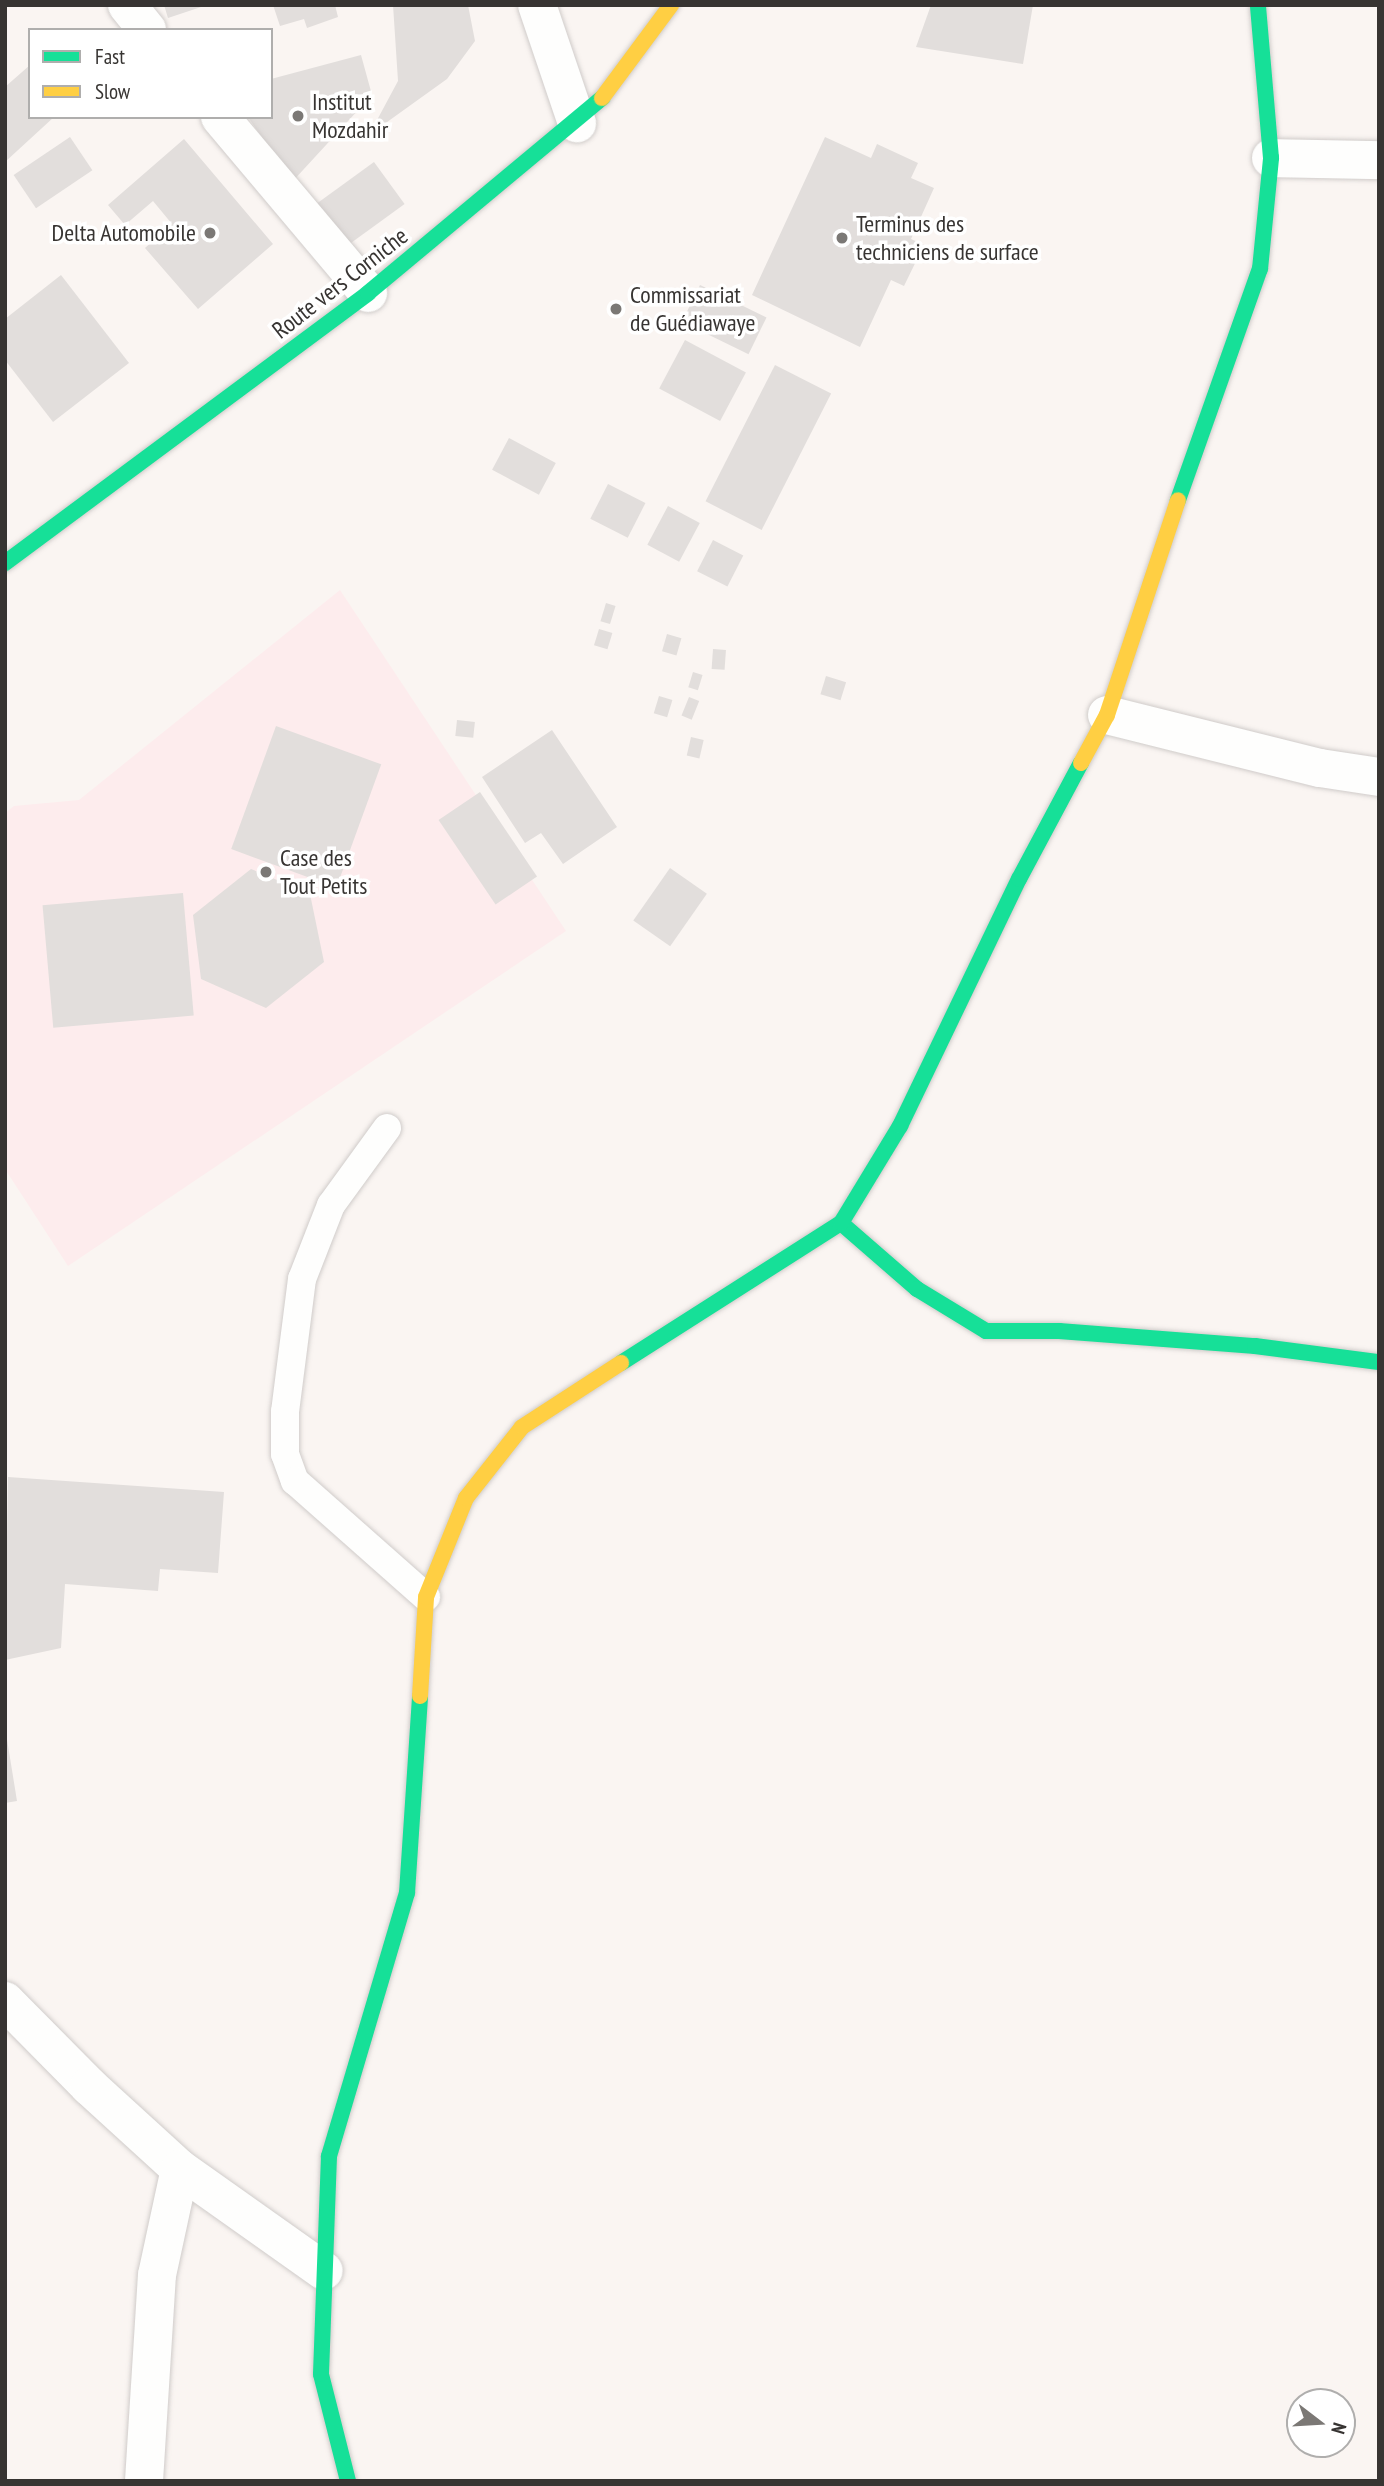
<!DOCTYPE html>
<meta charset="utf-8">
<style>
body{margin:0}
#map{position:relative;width:1384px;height:2486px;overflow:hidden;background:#faf5f2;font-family:"PT Sans Narrow",sans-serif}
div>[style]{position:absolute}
.education>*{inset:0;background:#fdeced}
.building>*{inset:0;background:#e2dedc;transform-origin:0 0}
.roads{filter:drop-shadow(0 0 2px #d0ccca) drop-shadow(0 0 2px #d0ccca)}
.lane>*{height:28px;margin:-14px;padding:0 14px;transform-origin:14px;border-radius:14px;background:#fefefd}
.street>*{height:38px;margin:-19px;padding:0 19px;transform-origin:19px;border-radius:19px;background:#fefefd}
.fast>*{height:16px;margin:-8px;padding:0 8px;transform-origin:8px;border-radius:8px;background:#16e098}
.slow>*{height:16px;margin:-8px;padding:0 8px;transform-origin:8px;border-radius:8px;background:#ffcf43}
.dots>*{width:19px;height:19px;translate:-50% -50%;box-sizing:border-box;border:4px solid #fff;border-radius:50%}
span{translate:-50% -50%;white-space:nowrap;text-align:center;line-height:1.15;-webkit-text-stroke:7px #fff;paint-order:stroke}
.poi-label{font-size:24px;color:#373432}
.left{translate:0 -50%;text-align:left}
.right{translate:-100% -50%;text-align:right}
.street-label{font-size:24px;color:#373432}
.frame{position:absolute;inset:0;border:7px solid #373432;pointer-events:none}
.legend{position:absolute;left:28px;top:28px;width:245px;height:91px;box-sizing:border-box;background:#fff;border:2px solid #afaead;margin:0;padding:9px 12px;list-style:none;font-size:21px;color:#373432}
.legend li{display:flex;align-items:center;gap:14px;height:35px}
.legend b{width:35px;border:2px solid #afaead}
.north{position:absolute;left:1286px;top:2388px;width:70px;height:70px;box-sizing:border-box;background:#fff;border:2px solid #afaead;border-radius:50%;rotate:107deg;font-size:19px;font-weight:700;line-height:28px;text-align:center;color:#373432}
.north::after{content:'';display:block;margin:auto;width:24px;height:32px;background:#7b7875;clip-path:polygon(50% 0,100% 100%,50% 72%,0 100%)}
</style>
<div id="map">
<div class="education">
<i style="clip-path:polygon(340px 590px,566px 931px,68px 1266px,5px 1169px,5px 813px,14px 806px,79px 800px)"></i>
</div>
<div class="building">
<i style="clip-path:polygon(164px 5px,204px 5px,204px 6px,168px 18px)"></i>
<i style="clip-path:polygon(273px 5px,335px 5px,338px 17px,307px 28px,304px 19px,280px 26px)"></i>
<i style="clip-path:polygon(393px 5px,468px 5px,475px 41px,447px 79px,369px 135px,398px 81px)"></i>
<i style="clip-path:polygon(931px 5px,1033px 5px,1023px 64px,916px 47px)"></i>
<i style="clip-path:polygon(361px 55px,372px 95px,292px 182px,248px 117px,271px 117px,271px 79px)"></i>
<i style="clip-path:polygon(30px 65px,30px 117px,54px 117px,5px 162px,5px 87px)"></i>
<i style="left:70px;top:137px;width:40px;height:68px;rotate:56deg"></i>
<i style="clip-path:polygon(825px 137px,871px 158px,877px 144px,918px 163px,911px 178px,934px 188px,911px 239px,924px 245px,904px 286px,891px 280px,860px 347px,752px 295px)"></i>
<i style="clip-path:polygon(184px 139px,273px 244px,198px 309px,145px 248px,172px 224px,153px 201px,125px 225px,108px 205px)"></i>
<i style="left:374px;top:162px;width:52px;height:71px;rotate:54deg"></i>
<i style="clip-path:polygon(61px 275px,129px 363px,53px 422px,5px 360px,5px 319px)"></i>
<i style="left:700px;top:285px;width:74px;height:41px;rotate:26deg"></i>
<i style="left:685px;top:340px;width:69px;height:55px;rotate:28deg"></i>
<i style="left:775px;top:365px;width:63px;height:153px;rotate:27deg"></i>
<i style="left:509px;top:438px;width:53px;height:36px;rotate:28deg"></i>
<i style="left:608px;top:484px;width:42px;height:39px;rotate:27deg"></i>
<i style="left:668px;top:506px;width:36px;height:44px;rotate:28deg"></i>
<i style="left:713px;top:540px;width:34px;height:35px;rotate:27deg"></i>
<i style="left:606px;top:603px;width:10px;height:19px;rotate:17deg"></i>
<i style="left:599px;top:629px;width:14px;height:17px;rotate:17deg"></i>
<i style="left:667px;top:634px;width:15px;height:18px;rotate:16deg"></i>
<i style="left:713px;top:649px;width:13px;height:20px;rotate:4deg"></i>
<i style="left:693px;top:672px;width:10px;height:16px;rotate:17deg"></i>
<i style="left:826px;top:676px;width:21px;height:19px;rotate:17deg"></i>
<i style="left:659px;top:696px;width:14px;height:18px;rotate:17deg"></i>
<i style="left:689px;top:697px;width:11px;height:20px;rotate:22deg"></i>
<i style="left:457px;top:720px;width:18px;height:16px;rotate:6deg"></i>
<i style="left:276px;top:726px;width:112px;height:131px;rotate:20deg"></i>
<i style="clip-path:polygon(552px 730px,617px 827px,563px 864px,541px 833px,525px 843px,482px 777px)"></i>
<i style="left:691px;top:737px;width:13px;height:19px;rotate:13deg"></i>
<i style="left:480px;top:792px;width:102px;height:50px;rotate:56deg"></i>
<i style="left:670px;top:868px;width:45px;height:64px;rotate:35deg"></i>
<i style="clip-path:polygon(251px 869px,310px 894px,324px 962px,266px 1008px,201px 979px,193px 915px)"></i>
<i style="left:183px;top:893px;width:123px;height:141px;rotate:85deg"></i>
<i style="clip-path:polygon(8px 1477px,224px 1492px,218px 1573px,160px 1569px,158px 1591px,65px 1584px,61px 1648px,5px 1660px)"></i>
<i style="clip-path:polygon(5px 1727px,17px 1801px,5px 1803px)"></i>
</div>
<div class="roads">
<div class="lane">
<i style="left:387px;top:1128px;width:95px;rotate:126deg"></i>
<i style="left:331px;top:1205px;width:79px;rotate:111.4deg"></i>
<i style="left:302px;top:1279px;width:134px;rotate:97.3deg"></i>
<i style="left:285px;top:1412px;width:42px;rotate:90deg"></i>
<i style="left:285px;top:1454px;width:29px;rotate:70deg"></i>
<i style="left:295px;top:1481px;width:175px;rotate:41.5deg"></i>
</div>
<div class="street">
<i style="left:127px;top:5px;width:32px;rotate:51deg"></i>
<i style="left:537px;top:5px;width:125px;rotate:71.3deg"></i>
<i style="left:220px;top:117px;width:230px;rotate:49.9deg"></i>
<i style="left:1271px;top:158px;width:108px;rotate:1.1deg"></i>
<i style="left:1107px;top:715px;width:219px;rotate:14deg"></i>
<i style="left:1320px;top:768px;width:60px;rotate:8.7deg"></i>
<i style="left:5px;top:2001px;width:120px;rotate:45.3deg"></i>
<i style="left:89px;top:2086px;width:123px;rotate:42.4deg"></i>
<i style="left:180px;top:2169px;width:176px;rotate:35.3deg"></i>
<i style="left:144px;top:2481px;width:206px;rotate:-86.4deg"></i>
<i style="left:157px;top:2275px;width:108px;rotate:-77.8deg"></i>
</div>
<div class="fast">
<i style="left:1178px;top:500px;width:245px;rotate:-70.5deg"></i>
<i style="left:1260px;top:269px;width:112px;rotate:-84.3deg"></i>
<i style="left:1271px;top:158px;width:154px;rotate:-94.9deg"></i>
<i style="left:5px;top:563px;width:452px;rotate:-36.6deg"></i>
<i style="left:368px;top:293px;width:305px;rotate:-39.8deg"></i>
<i style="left:841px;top:1223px;width:101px;rotate:41deg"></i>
<i style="left:917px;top:1289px;width:81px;rotate:31.3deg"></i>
<i style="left:986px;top:1331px;width:73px"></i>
<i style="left:1059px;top:1331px;width:197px;rotate:4.4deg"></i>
<i style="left:1255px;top:1346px;width:125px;rotate:7.4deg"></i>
<i style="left:621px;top:1363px;width:261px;rotate:-32.5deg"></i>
<i style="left:841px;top:1223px;width:114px;rotate:-58.7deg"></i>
<i style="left:900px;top:1126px;width:274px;rotate:-64.3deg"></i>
<i style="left:1019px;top:879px;width:132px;rotate:-61.9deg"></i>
<i style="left:348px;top:2481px;width:110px;rotate:-104.2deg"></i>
<i style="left:321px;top:2374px;width:218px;rotate:-87.9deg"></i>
<i style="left:329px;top:2156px;width:274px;rotate:-73.5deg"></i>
<i style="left:407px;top:1893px;width:197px;rotate:-86.2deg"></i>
</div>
<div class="slow">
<i style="left:602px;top:98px;width:116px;rotate:-53.4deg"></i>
<i style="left:1081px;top:763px;width:55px;rotate:-61.6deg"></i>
<i style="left:1107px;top:715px;width:226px;rotate:-71.7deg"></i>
<i style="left:420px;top:1696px;width:99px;rotate:-86.5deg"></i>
<i style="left:426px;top:1597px;width:107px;rotate:-68deg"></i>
<i style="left:466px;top:1498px;width:90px;rotate:-51.7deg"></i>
<i style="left:522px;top:1427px;width:118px;rotate:-32.9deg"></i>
</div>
</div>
<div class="dots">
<i style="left:298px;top:116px;background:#7b7875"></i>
<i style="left:210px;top:233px;background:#7b7875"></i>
<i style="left:842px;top:238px;background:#7b7875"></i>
<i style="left:616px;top:309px;background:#7b7875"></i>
<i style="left:266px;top:872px;background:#7b7875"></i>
</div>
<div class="poi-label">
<span class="left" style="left:312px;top:116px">Institut<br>Mozdahir</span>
<span class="left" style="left:856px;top:238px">Terminus des<br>techniciens de surface</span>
<span class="right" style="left:196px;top:233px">Delta Automobile</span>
<span class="left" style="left:630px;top:309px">Commissariat<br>de Guédiawaye</span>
<span class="left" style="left:280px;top:872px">Case des<br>Tout Petits</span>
</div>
<div class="street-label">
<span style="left:340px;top:283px;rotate:-38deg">Route vers Corniche</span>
</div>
<div class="frame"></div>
<ul class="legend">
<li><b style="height:9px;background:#16e098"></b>Fast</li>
<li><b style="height:9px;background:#ffcf43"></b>Slow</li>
</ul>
<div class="north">N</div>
</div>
